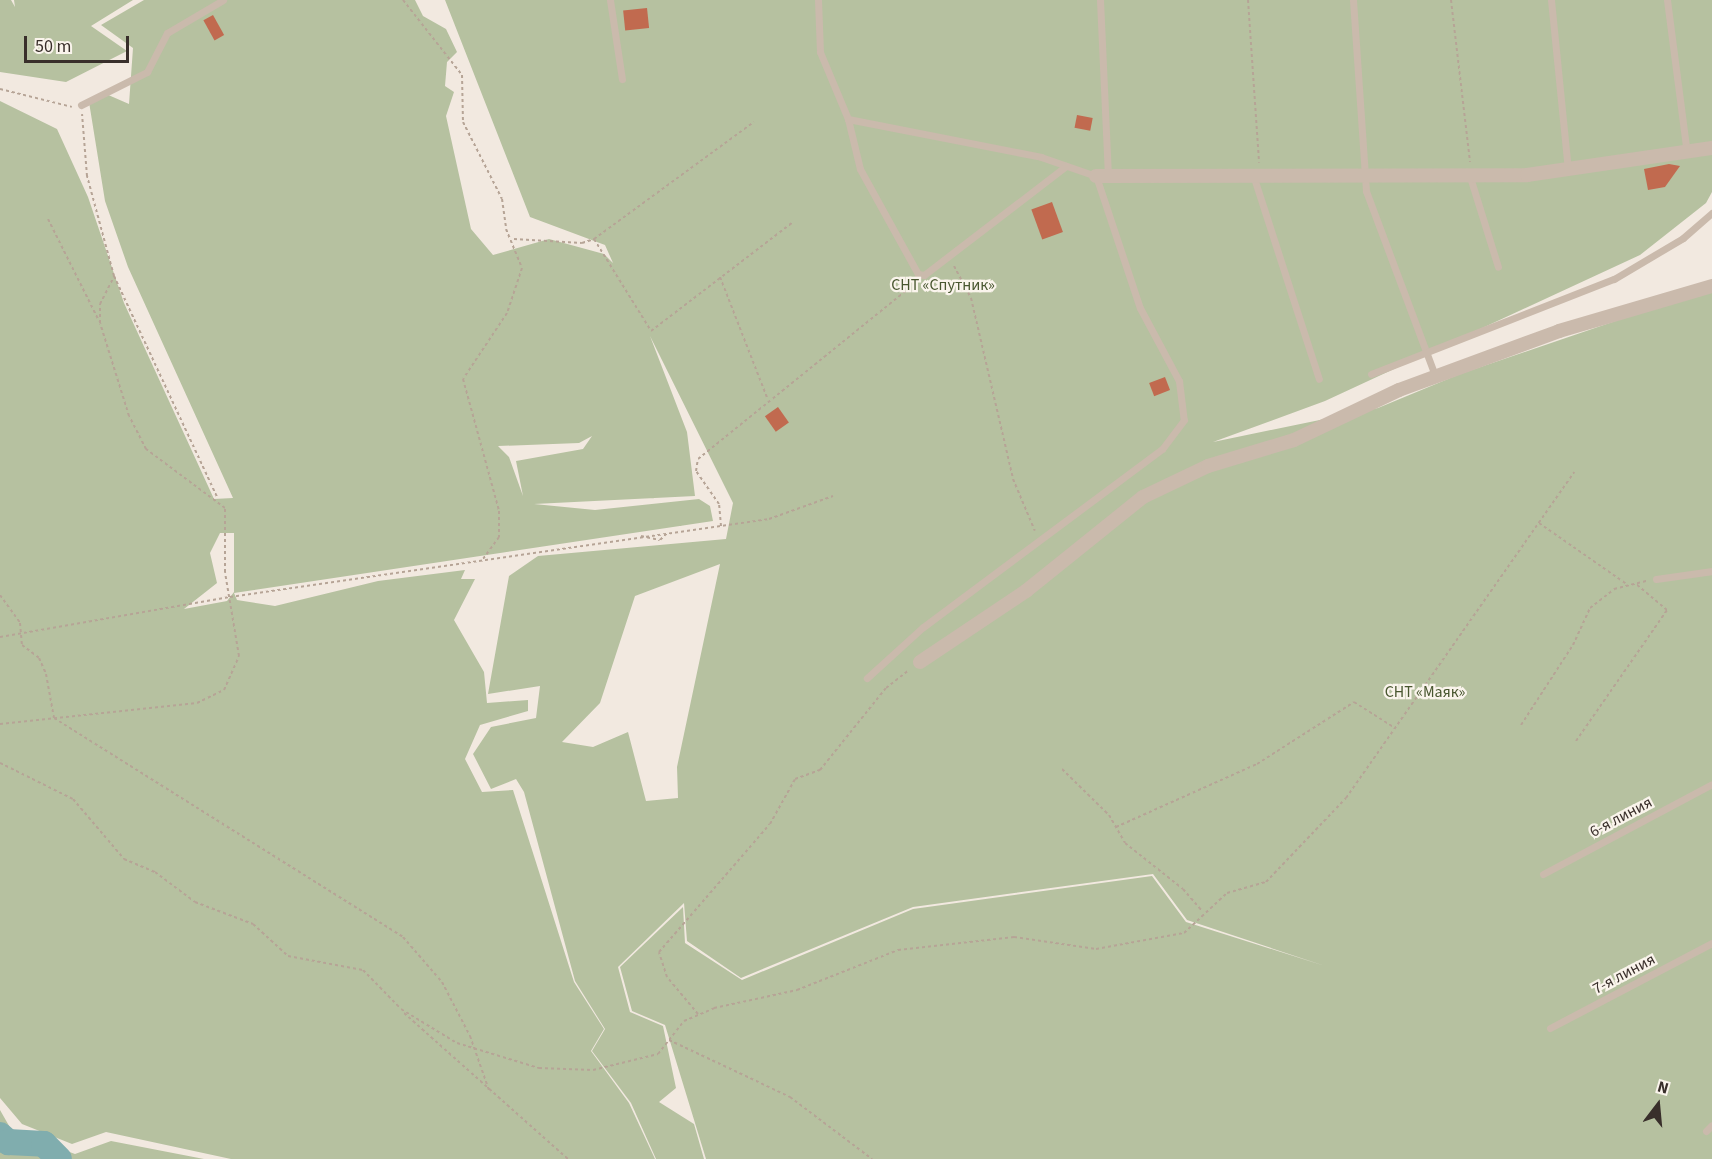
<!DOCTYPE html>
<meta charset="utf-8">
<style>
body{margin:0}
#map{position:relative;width:1712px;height:1159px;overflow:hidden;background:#f2e9e0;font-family:"Source Sans 3",sans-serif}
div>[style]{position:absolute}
.green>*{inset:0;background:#b6c1a0}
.river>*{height:26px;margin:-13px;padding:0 13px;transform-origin:13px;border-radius:13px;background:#80adae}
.building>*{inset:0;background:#c16a4f;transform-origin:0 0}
.path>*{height:2px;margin-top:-1px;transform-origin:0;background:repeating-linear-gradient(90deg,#b6a496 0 3px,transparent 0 6px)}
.service>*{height:7px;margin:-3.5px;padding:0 3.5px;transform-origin:3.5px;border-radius:3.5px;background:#cabaac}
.minor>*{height:14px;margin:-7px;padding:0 7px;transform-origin:7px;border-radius:7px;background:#cabaac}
span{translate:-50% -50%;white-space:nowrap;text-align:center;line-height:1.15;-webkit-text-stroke:4.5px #faf4ec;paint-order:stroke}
.park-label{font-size:16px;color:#48562f}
.street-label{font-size:16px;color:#392f2b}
.north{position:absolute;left:1628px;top:1075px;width:60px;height:60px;-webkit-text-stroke:4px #faf4ec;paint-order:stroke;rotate:16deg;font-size:16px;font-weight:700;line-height:24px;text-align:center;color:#392f2b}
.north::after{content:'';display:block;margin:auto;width:21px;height:27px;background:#392f2b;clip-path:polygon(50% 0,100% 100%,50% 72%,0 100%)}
.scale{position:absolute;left:24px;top:36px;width:105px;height:27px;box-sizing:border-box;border:3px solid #392f2b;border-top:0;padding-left:8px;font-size:18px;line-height:21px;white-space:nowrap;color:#392f2b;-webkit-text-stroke:4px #faf4ec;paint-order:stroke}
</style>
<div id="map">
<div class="green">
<i style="clip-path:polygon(0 0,11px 0,15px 7px,14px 0,133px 0,91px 26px,127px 51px,66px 82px,0 72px)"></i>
<i style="clip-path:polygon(evenodd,144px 0,415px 0,423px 16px,446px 29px,457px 52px,447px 62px,445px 86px,454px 92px,446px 116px,471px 229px,493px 255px,549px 239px,604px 254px,613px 263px,605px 245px,530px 217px,445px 0,1712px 0,1712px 192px,1706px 203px,1640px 255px,1325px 401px,1213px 442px,1378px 408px,1460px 374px,1712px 288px,1712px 1159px,706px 1159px,665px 1025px,632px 1011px,620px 967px,683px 907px,685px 943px,742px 980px,913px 909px,1152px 876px,1186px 922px,1325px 966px,1187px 920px,1153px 874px,913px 907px,741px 978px,687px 941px,684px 903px,618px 967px,630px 1012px,663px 1026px,676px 1088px,659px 1102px,694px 1124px,704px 1159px,656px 1159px,631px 1103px,592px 1051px,605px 1029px,575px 981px,524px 792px,516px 779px,491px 789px,473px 754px,491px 727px,536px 718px,540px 686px,488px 694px,509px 576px,538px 556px,726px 539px,733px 503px,650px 336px,687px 432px,695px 496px,534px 504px,595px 510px,699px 499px,710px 506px,713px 521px,234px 593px,237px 600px,275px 606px,378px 581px,465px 570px,461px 579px,475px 579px,454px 620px,484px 672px,487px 703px,528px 700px,528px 711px,480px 725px,465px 759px,482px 792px,513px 790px,574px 982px,604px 1029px,591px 1051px,629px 1103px,655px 1159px,231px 1159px,106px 1132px,72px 1144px,22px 1124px,0 1098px,0 101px,57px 129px,88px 197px,124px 303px,214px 499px,233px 498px,128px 267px,105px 201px,89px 102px,106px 94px,129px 104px,133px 48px,101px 25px,144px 0,592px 436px,583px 449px,516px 461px,523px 496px,509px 457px,498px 446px,579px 443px,592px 436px,144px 0,220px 533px,234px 533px,234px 592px,227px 601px,184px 609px,217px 583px,210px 553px,220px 533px,144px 0,720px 564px,677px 767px,678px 798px,646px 801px,628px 732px,593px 747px,562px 742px,600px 703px,635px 596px,720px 564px)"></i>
<i style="clip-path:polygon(0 1110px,12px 1131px,75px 1154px,111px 1141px,204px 1159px,0 1159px)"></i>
</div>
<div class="river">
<i style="left:0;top:1135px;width:11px;rotate:41deg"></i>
<i style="left:8px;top:1142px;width:36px;rotate:3deg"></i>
<i style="left:44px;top:1144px;width:21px;rotate:45deg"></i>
</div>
<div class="building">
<i style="left:647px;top:8px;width:20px;height:24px;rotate:84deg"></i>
<i style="left:213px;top:15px;width:23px;height:11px;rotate:61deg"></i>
<i style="left:1077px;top:115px;width:16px;height:13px;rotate:11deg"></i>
<i style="clip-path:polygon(1669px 164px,1680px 166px,1665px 187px,1648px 190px,1644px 169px)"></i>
<i style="left:1052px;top:202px;width:32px;height:22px;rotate:70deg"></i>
<i style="left:1165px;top:377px;width:14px;height:17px;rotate:69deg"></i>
<i style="left:778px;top:407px;width:19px;height:16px;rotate:55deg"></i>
</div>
<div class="path">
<i style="left:403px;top:0;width:95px;rotate:51.8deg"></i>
<i style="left:462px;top:75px;width:47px;rotate:88.8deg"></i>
<i style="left:463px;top:122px;width:86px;rotate:63.1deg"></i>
<i style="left:502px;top:199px;width:30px;rotate:82deg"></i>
<i style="left:506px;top:229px;width:42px;rotate:67.7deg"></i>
<i style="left:522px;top:268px;width:47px;rotate:108.4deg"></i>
<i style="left:507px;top:313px;width:79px;rotate:123.7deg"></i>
<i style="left:463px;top:379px;width:137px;rotate:74.7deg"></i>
<i style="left:499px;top:511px;width:26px;rotate:90deg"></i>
<i style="left:499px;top:537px;width:29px;rotate:126deg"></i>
<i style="left:1248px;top:0;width:163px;rotate:86.1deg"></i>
<i style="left:1451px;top:0;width:163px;rotate:83.3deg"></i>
<i style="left:0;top:89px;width:74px;rotate:14deg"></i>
<i style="left:48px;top:219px;width:114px;rotate:63.4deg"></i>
<i style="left:514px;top:239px;width:68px;rotate:3.4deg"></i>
<i style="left:582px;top:243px;width:13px;rotate:-18deg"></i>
<i style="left:594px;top:239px;width:198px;rotate:-36.2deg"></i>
<i style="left:594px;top:239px;width:108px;rotate:58.2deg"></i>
<i style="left:651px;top:331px;width:178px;rotate:-37.5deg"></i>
<i style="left:954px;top:266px;width:36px;rotate:62deg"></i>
<i style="left:971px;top:298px;width:186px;rotate:76.9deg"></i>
<i style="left:1013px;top:479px;width:56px;rotate:67.1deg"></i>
<i style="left:114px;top:276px;width:246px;rotate:65deg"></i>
<i style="left:720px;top:277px;width:132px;rotate:68.7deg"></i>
<i style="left:1539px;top:523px;width:108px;rotate:34.9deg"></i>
<i style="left:721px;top:526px;width:22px;rotate:-95deg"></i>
<i style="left:719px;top:504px;width:40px;rotate:-124.9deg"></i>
<i style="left:696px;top:471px;width:12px;rotate:-81deg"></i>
<i style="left:698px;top:459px;width:279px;rotate:-39deg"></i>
<i style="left:641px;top:536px;width:19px;rotate:12deg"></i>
<i style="left:660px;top:540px;width:10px;rotate:-45deg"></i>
<i style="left:0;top:595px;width:34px;rotate:54deg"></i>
<i style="left:20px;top:623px;width:22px;rotate:85deg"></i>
<i style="left:22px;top:645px;width:21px;rotate:37deg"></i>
<i style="left:39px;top:658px;width:17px;rotate:66deg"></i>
<i style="left:46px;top:674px;width:45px;rotate:79.7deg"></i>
<i style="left:54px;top:718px;width:412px;rotate:32.1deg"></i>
<i style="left:403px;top:937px;width:60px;rotate:49.1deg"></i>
<i style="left:442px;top:982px;width:61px;rotate:62.6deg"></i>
<i style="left:470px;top:1036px;width:60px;rotate:70.7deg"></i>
<i style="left:0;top:637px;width:233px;rotate:-9.9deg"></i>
<i style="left:230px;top:597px;width:545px;rotate:-8.23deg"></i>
<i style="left:769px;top:519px;width:68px;rotate:-19.8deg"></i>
<i style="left:0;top:724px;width:198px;rotate:-6.1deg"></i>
<i style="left:197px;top:703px;width:30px;rotate:-26deg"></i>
<i style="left:224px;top:690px;width:37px;rotate:-66deg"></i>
<i style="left:239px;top:656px;width:85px;rotate:-99.5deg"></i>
<i style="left:225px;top:572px;width:64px;rotate:-90deg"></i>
<i style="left:225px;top:508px;width:99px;rotate:-143.2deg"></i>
<i style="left:146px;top:449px;width:37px;rotate:-117deg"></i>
<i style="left:129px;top:416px;width:97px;rotate:-107.3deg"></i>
<i style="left:100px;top:323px;width:19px;rotate:-90deg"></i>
<i style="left:100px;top:304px;width:31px;rotate:-63deg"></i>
<i style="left:114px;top:276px;width:104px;rotate:-105.1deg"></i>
<i style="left:87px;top:176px;width:62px;rotate:-94.6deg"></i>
<i style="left:1521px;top:725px;width:95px;rotate:-57deg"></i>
<i style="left:1573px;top:645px;width:41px;rotate:-65.3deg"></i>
<i style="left:1590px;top:608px;width:31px;rotate:-38deg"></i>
<i style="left:1614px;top:589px;width:34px;rotate:-14deg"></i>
<i style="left:1576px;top:741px;width:160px;rotate:-55.2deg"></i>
<i style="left:1667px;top:610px;width:42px;rotate:-139.8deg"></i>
<i style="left:0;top:763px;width:81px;rotate:26.3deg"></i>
<i style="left:73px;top:799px;width:79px;rotate:49.6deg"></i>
<i style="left:124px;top:859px;width:34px;rotate:23deg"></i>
<i style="left:155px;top:872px;width:50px;rotate:36.9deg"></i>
<i style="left:195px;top:902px;width:62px;rotate:20.8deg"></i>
<i style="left:253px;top:924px;width:47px;rotate:42.4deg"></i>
<i style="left:288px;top:956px;width:76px;rotate:10.6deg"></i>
<i style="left:363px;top:970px;width:54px;rotate:45.7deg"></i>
<i style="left:401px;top:1009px;width:66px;rotate:31.3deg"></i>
<i style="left:457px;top:1043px;width:86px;rotate:17deg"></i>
<i style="left:539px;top:1068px;width:54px;rotate:2.1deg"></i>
<i style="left:593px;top:1070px;width:67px;rotate:-13.8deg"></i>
<i style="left:658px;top:1054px;width:42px;rotate:-51.8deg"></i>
<i style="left:684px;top:1021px;width:33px;rotate:-23deg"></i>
<i style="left:714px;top:1008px;width:85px;rotate:-12.2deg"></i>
<i style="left:797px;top:990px;width:109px;rotate:-21.6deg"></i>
<i style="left:898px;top:950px;width:117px;rotate:-6.4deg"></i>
<i style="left:1014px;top:937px;width:83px;rotate:8.3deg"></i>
<i style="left:1096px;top:949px;width:89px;rotate:-10.3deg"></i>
<i style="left:1184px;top:933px;width:59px;rotate:-42.9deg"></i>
<i style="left:1227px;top:893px;width:41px;rotate:-15.8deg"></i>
<i style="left:1266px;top:882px;width:116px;rotate:-46.4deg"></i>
<i style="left:1346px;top:798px;width:398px;rotate:-55deg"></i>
<i style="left:1062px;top:769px;width:66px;rotate:44.4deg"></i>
<i style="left:1109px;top:815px;width:32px;rotate:60deg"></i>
<i style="left:1125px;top:843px;width:74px;rotate:38.4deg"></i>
<i style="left:1183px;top:889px;width:30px;rotate:49deg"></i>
<i style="left:1116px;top:827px;width:154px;rotate:-24.1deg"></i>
<i style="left:1257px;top:764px;width:115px;rotate:-32.6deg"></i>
<i style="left:1354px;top:702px;width:49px;rotate:32.4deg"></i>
<i style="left:404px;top:1013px;width:220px;rotate:41.7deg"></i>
<i style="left:698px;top:1014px;width:48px;rotate:-130deg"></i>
<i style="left:667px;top:977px;width:26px;rotate:-108deg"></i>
<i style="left:659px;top:952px;width:169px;rotate:-49.1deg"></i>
<i style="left:770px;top:824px;width:51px;rotate:-60.9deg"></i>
<i style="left:795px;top:779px;width:27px;rotate:-20deg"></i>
<i style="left:820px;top:770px;width:105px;rotate:-51.2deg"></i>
<i style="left:886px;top:688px;width:28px;rotate:-38deg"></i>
<i style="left:669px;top:1040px;width:134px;rotate:25.2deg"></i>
<i style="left:790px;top:1097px;width:103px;rotate:37.1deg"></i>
</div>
<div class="service">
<i style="left:610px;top:0;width:80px;rotate:81.4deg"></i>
<i style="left:818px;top:0;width:52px;rotate:87.8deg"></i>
<i style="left:820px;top:52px;width:73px;rotate:67.3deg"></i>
<i style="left:848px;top:119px;width:197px;rotate:11.1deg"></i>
<i style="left:1041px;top:157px;width:58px;rotate:19.1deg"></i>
<i style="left:1096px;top:176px;width:139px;rotate:71.6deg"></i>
<i style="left:1140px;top:308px;width:83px;rotate:61.9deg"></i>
<i style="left:1179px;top:381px;width:39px;rotate:83deg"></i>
<i style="left:1184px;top:420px;width:36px;rotate:127deg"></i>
<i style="left:1162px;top:449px;width:298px;rotate:143.3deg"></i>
<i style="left:923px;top:627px;width:76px;rotate:137.7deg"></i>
<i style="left:1100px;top:0;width:176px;rotate:87.4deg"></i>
<i style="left:1353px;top:0;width:191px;rotate:86.1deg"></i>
<i style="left:1366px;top:191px;width:197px;rotate:69.5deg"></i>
<i style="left:1551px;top:0;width:171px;rotate:84.3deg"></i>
<i style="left:1667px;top:0;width:154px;rotate:82.6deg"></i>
<i style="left:81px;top:105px;width:74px;rotate:-26.6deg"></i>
<i style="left:147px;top:72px;width:44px;rotate:-62.9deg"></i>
<i style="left:167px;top:33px;width:65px;rotate:-30.5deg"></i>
<i style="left:848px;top:119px;width:51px;rotate:76.5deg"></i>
<i style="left:860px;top:169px;width:120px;rotate:61.1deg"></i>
<i style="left:918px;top:274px;width:6px;rotate:9deg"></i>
<i style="left:924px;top:275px;width:179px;rotate:-37.5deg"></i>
<i style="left:1470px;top:177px;width:94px;rotate:72.7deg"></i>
<i style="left:1254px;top:178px;width:211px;rotate:72.1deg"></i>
<i style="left:1371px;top:374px;width:261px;rotate:-21.4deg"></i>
<i style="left:1614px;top:279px;width:80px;rotate:-30.7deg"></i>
<i style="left:1683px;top:238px;width:38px;rotate:-41deg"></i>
<i style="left:1656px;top:579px;width:57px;rotate:-8.1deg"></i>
<i style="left:1543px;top:874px;width:191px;rotate:-28deg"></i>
<i style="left:1550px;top:1028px;width:183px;rotate:-27.7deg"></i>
<i style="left:1706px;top:1131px;width:8px;rotate:-45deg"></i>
</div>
<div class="minor">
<i style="left:1096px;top:176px;width:431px;rotate:-0.1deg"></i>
<i style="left:1527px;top:175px;width:187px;rotate:-8.3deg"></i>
<i style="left:920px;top:662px;width:128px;rotate:-33.8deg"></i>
<i style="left:1026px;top:591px;width:150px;rotate:-38.8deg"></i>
<i style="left:1143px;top:497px;width:72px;rotate:-25.5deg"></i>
<i style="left:1208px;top:466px;width:90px;rotate:-16.8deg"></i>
<i style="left:1294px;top:440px;width:116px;rotate:-25.5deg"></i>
<i style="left:1399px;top:390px;width:171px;rotate:-20.2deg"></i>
<i style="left:1559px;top:331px;width:159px;rotate:-16.4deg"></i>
</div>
<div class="park-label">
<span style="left:943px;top:285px">СНТ «Спутник»</span>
<span style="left:1425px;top:692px">СНТ «Маяк»</span>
</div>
<div class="street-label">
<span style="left:1621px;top:817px;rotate:-28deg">6-я линия</span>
<span style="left:1624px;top:974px;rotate:-28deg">7-я линия</span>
</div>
<div class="north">N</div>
<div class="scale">50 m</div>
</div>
